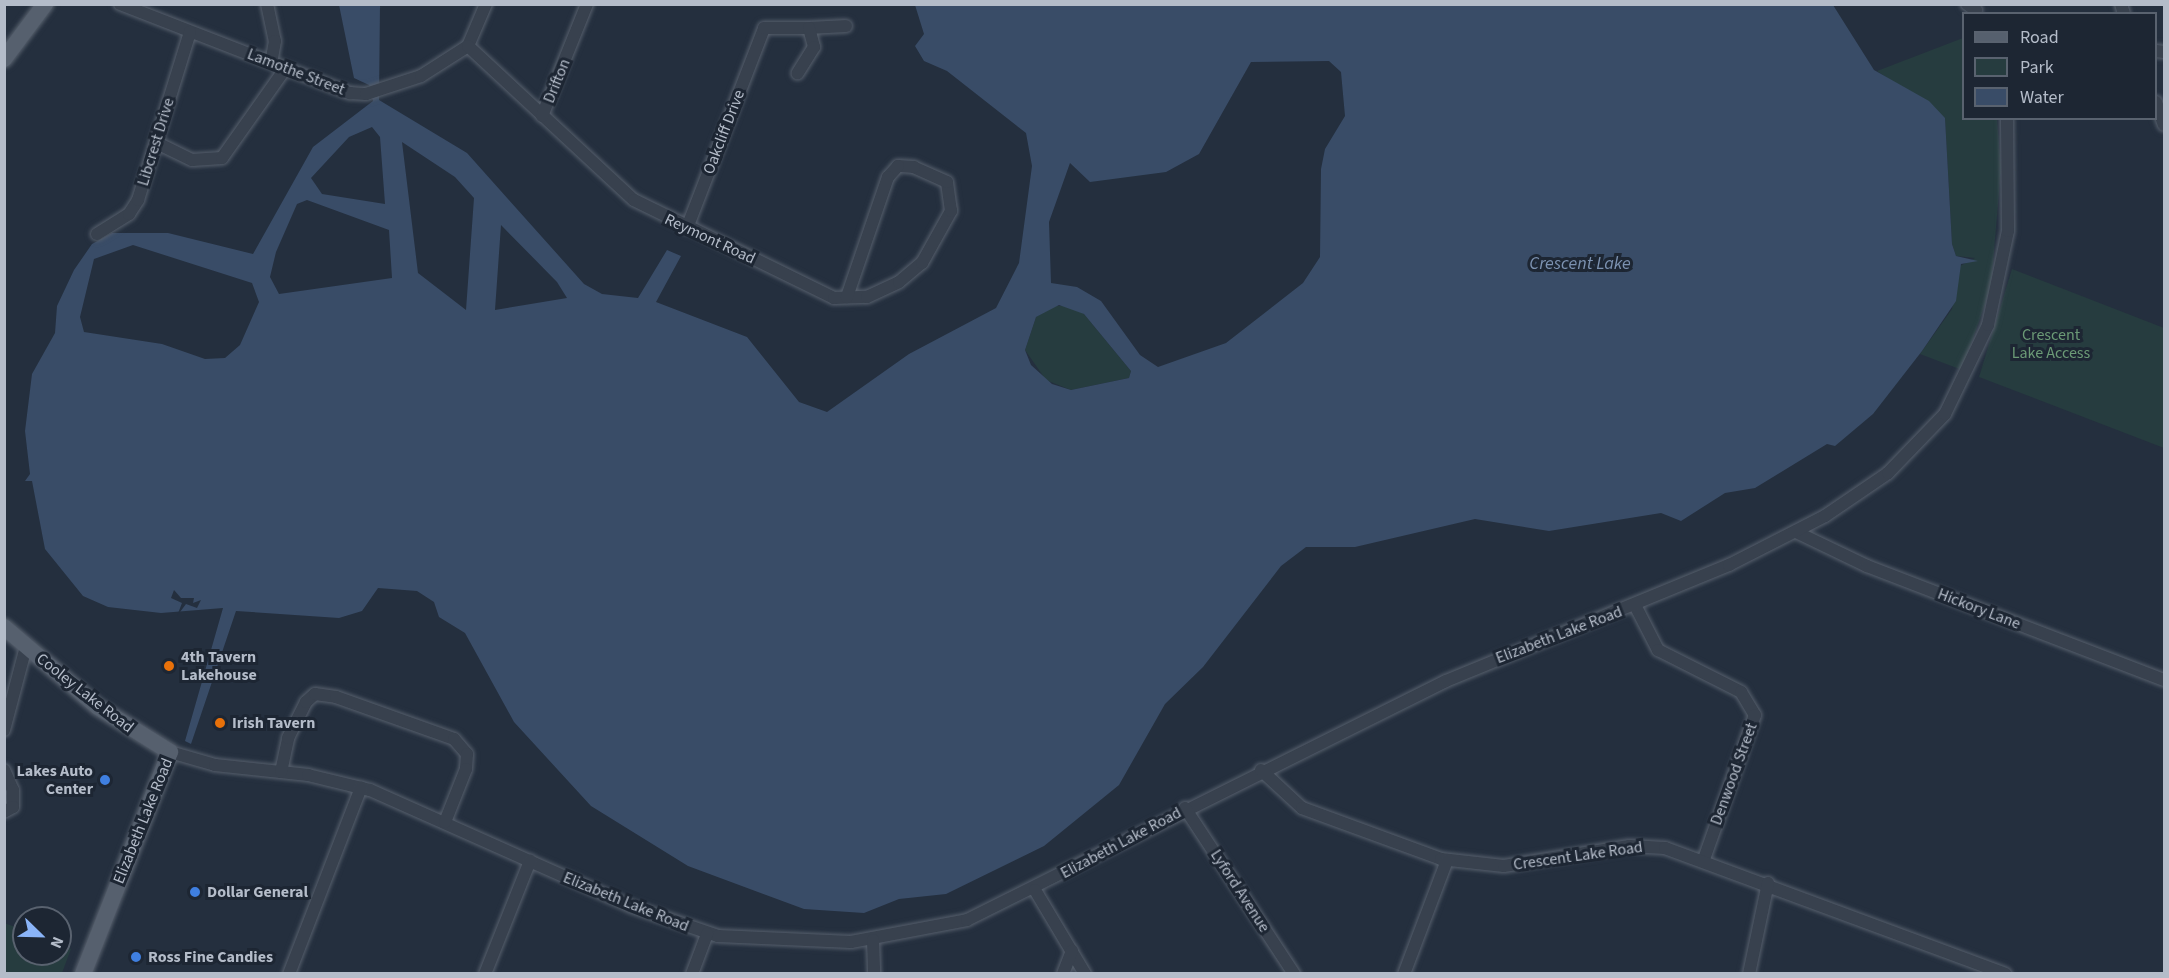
<!DOCTYPE html>
<style>
body{margin:0}
#map{position:relative;width:2169px;height:978px;overflow:hidden;background:#242f3e;font-family:"Source Sans 3",sans-serif}
div>[style]{position:absolute}
.green>*{inset:0;background:#263c3f}
.water>*{inset:0;background:#394c67}
.pier>*{inset:0;background:#242f3e}
.roads{filter:drop-shadow(0 0 2px #565f6c) drop-shadow(0 0 2px #565f6c)}
.minor>*{height:12px;margin:-6px;padding:0 6px;transform-origin:6px;border-radius:6px;background:#38414e}
.major>*{height:16px;margin:-8px;padding:0 8px;transform-origin:8px;border-radius:8px;background:#56606e}
.dots>*{width:16px;height:16px;translate:-50% -50%;box-sizing:border-box;border:3px solid #1d2633;border-radius:50%}
span{translate:-50% -50%;white-space:nowrap;text-align:center;line-height:1.15;-webkit-text-stroke:6px #1d2633;paint-order:stroke}
.street-label{font-size:16px;color:#b4bcc9}
.park-label{font-size:16px;color:#6b9a76}
.poi-label{font-size:16px;color:#b4bcc9;font-weight:700}
.left{translate:0 -50%;text-align:left}
.right{translate:-100% -50%;text-align:right}
.water-label{font-size:18px;color:#7c92b1;font-style:italic}
.frame{position:absolute;inset:0;border:6px solid #b4bcc9;pointer-events:none}
.legend{position:absolute;left:1962px;top:12px;width:195px;height:108px;box-sizing:border-box;background:#1d2633;border:2px solid #59626f;margin:0;padding:8px 10px;list-style:none;font-size:18px;color:#b4bcc9}
.legend li{display:flex;align-items:center;gap:12px;height:30px}
.legend b{width:30px;border:2px solid #59626f}
.north{position:absolute;left:12px;top:906px;width:60px;height:60px;box-sizing:border-box;background:#1d2633;border:2px solid #59626f;border-radius:50%;rotate:113deg;font-size:16px;font-weight:700;line-height:24px;text-align:center;color:#b4bcc9}
.north::after{content:'';display:block;margin:auto;width:21px;height:27px;background:#8ab4f8;clip-path:polygon(50% 0,100% 100%,50% 72%,0 100%)}
</style>
<div id="map">
<div class="green">
<i style="clip-path:polygon(1963px 38px,1964px 118px,1997px 119px,2001px 168px,1991px 287px,1962px 370px,1920px 354px,1952px 309px,1960px 266px,1975px 258px,1956px 256px,1952px 244px,1945px 118px,1877px 71px)"></i>
<i style="clip-path:polygon(2012px 269px,2164px 328px,2164px 448px,1979px 377px)"></i>
<i style="clip-path:polygon(1052px 306px,1072px 306px,1084px 314px,1131px 371px,1129px 378px,1071px 390px,1046px 380px,1025px 350px,1036px 317px)"></i>
<i style="clip-path:polygon(4px 923px,24px 930px,24px 954px,60px 954px,60px 944px,71px 949px,62px 973px,5px 973px)"></i>
</div>
<div class="water">
<i style="clip-path:polygon(evenodd,339px 5px,380px 5px,379px 100px,467px 153px,584px 284px,602px 294px,638px 298px,667px 250px,681px 256px,656px 302px,747px 337px,799px 402px,827px 412px,909px 354px,996px 308px,1019px 263px,1032px 166px,1026px 133px,947px 71px,924px 61px,915px 46px,924px 34px,915px 5px,1833px 5px,1874px 70px,1929px 101px,1945px 118px,1952px 244px,1956px 256px,1978px 261px,1961px 264px,1956px 301px,1922px 351px,1873px 414px,1835px 446px,1827px 444px,1755px 488px,1725px 493px,1681px 521px,1661px 513px,1549px 531px,1475px 519px,1355px 547px,1306px 547px,1281px 566px,1203px 667px,1165px 704px,1119px 785px,1044px 846px,946px 894px,899px 899px,864px 913px,804px 909px,688px 866px,591px 806px,514px 722px,465px 633px,439px 617px,434px 602px,417px 591px,378px 588px,362px 611px,339px 618px,236px 611px,191px 744px,185px 741px,223px 608px,161px 613px,108px 607px,83px 596px,45px 549px,32px 481px,25px 481px,30px 474px,25px 431px,32px 374px,55px 333px,57px 306px,74px 270px,92px 244px,112px 233px,168px 233px,253px 254px,313px 147px,373px 101px,369px 85px,354px 78px,339px 5px,1251px 62px,1329px 61px,1341px 72px,1345px 116px,1325px 149px,1321px 169px,1320px 257px,1303px 283px,1226px 343px,1158px 367px,1140px 355px,1101px 301px,1077px 287px,1051px 283px,1049px 222px,1070px 163px,1090px 182px,1166px 172px,1199px 154px,1251px 62px,339px 5px,372px 127px,380px 137px,385px 204px,322px 194px,311px 178px,349px 137px,372px 127px,339px 5px,402px 142px,455px 177px,474px 198px,466px 310px,418px 273px,402px 142px,339px 5px,307px 200px,389px 230px,392px 278px,279px 294px,270px 277px,276px 252px,297px 204px,307px 200px,339px 5px,501px 225px,557px 282px,567px 298px,495px 310px,501px 225px,339px 5px,133px 245px,252px 283px,259px 302px,240px 345px,225px 358px,205px 359px,162px 344px,84px 332px,80px 317px,94px 259px,133px 245px,339px 5px,1059px 305px,1084px 314px,1131px 371px,1129px 378px,1071px 390px,1052px 384px,1031px 365px,1025px 350px,1036px 317px,1059px 305px)"></i>
</div>
<div class="pier">
<i style="clip-path:polygon(174px 590px,181px 598px,194px 598px,193px 603px,201px 600px,197px 608px,186px 604px,177px 616px,182px 603px,171px 598px)"></i>
</div>
<div class="roads">
<div class="minor">
<i style="left:120px;top:4px;width:247px;rotate:21.2deg"></i>
<i style="left:350px;top:93px;width:16px;rotate:4deg"></i>
<i style="left:366px;top:94px;width:58px;rotate:-18.1deg"></i>
<i style="left:421px;top:76px;width:56px;rotate:-32.6deg"></i>
<i style="left:468px;top:46px;width:46px;rotate:-66.8deg"></i>
<i style="left:267px;top:4px;width:38px;rotate:78deg"></i>
<i style="left:275px;top:41px;width:22px;rotate:100deg"></i>
<i style="left:1967px;top:4px;width:11px;rotate:34deg"></i>
<i style="left:2121px;top:4px;width:10px;rotate:73deg"></i>
<i style="left:809px;top:28px;width:37px;rotate:-3deg"></i>
<i style="left:468px;top:46px;width:226px;rotate:42.9deg"></i>
<i style="left:634px;top:200px;width:223px;rotate:26.1deg"></i>
<i style="left:834px;top:298px;width:33px;rotate:-2deg"></i>
<i style="left:867px;top:297px;width:35px;rotate:-25deg"></i>
<i style="left:899px;top:282px;width:30px;rotate:-40deg"></i>
<i style="left:922px;top:263px;width:60px;rotate:-60.9deg"></i>
<i style="left:951px;top:211px;width:29px;rotate:-98deg"></i>
<i style="left:947px;top:182px;width:36px;rotate:-156deg"></i>
<i style="left:914px;top:167px;width:16px;rotate:-176deg"></i>
<i style="left:898px;top:166px;width:15px;rotate:132deg"></i>
<i style="left:888px;top:177px;width:127px;rotate:108.9deg"></i>
<i style="left:2156px;top:51px;width:8px;rotate:7deg"></i>
<i style="left:2156px;top:102px;width:24px;rotate:71deg"></i>
<i style="left:542px;top:116px;width:121px;rotate:-68.1deg"></i>
<i style="left:157px;top:143px;width:39px;rotate:26deg"></i>
<i style="left:192px;top:160px;width:30px;rotate:-4deg"></i>
<i style="left:222px;top:158px;width:109px;rotate:-54.7deg"></i>
<i style="left:687px;top:228px;width:214px;rotate:-68.9deg"></i>
<i style="left:764px;top:28px;width:45px"></i>
<i style="left:809px;top:28px;width:20px;rotate:75deg"></i>
<i style="left:814px;top:47px;width:31px;rotate:122deg"></i>
<i style="left:97px;top:234px;width:38px;rotate:-32deg"></i>
<i style="left:129px;top:214px;width:17px;rotate:-57deg"></i>
<i style="left:138px;top:200px;width:176px;rotate:-72.8deg"></i>
<i style="left:1796px;top:532px;width:79px;rotate:25.6deg"></i>
<i style="left:1867px;top:566px;width:318px;rotate:21deg"></i>
<i style="left:1635px;top:605px;width:51px;rotate:62.9deg"></i>
<i style="left:1658px;top:650px;width:93px;rotate:26.8deg"></i>
<i style="left:1741px;top:692px;width:27px;rotate:59deg"></i>
<i style="left:1755px;top:715px;width:153px;rotate:109.5deg"></i>
<i style="left:4px;top:730px;width:86px;rotate:-75.2deg"></i>
<i style="left:170px;top:752px;width:47px;rotate:16.1deg"></i>
<i style="left:215px;top:765px;width:94px;rotate:6.1deg"></i>
<i style="left:308px;top:775px;width:64px;rotate:13.6deg"></i>
<i style="left:370px;top:790px;width:285px;rotate:24deg"></i>
<i style="left:630px;top:906px;width:93px;rotate:18.8deg"></i>
<i style="left:718px;top:936px;width:133px;rotate:2.6deg"></i>
<i style="left:851px;top:942px;width:118px;rotate:-10.7deg"></i>
<i style="left:967px;top:920px;width:535px;rotate:-26.52deg"></i>
<i style="left:1446px;top:681px;width:306px;rotate:-22.3deg"></i>
<i style="left:1729px;top:565px;width:108px;rotate:-27deg"></i>
<i style="left:1825px;top:516px;width:76px;rotate:-34.3deg"></i>
<i style="left:1888px;top:473px;width:82px;rotate:-46deg"></i>
<i style="left:1945px;top:414px;width:99px;rotate:-64.2deg"></i>
<i style="left:1988px;top:325px;width:96px;rotate:-78deg"></i>
<i style="left:2008px;top:231px;width:113px;rotate:-90.5deg"></i>
<i style="left:4px;top:770px;width:22px;rotate:66deg"></i>
<i style="left:13px;top:790px;width:17px;rotate:90deg"></i>
<i style="left:13px;top:807px;width:10px;rotate:151deg"></i>
<i style="left:1261px;top:770px;width:56px;rotate:42.8deg"></i>
<i style="left:1302px;top:808px;width:148px;rotate:20.1deg"></i>
<i style="left:1441px;top:859px;width:63px;rotate:6.3deg"></i>
<i style="left:1504px;top:866px;width:127px;rotate:-9.1deg"></i>
<i style="left:1629px;top:846px;width:36px;rotate:3deg"></i>
<i style="left:1665px;top:848px;width:363px;rotate:20.3deg"></i>
<i style="left:281px;top:772px;width:35px;rotate:-78deg"></i>
<i style="left:288px;top:738px;width:40px;rotate:-63.4deg"></i>
<i style="left:306px;top:702px;width:12px;rotate:-42deg"></i>
<i style="left:315px;top:694px;width:21px;rotate:8deg"></i>
<i style="left:336px;top:697px;width:125px;rotate:19.6deg"></i>
<i style="left:454px;top:739px;width:20px;rotate:49deg"></i>
<i style="left:467px;top:754px;width:15px;rotate:94deg"></i>
<i style="left:466px;top:769px;width:57px;rotate:111.6deg"></i>
<i style="left:1185px;top:808px;width:199px;rotate:56.7deg"></i>
<i style="left:1035px;top:890px;width:98px;rotate:59.2deg"></i>
<i style="left:873px;top:940px;width:34px;rotate:88deg"></i>
<i style="left:289px;top:974px;width:200px;rotate:-68.9deg"></i>
<i style="left:485px;top:974px;width:122px;rotate:-68.3deg"></i>
<i style="left:692px;top:974px;width:43px;rotate:-69.4deg"></i>
<i style="left:1063px;top:974px;width:25px;rotate:-69deg"></i>
<i style="left:1404px;top:974px;width:122px;rotate:-69.3deg"></i>
<i style="left:1749px;top:974px;width:93px;rotate:-78.2deg"></i>
</div>
<div class="major">
<i style="left:4px;top:59px;width:69px;rotate:-53.3deg"></i>
<i style="left:4px;top:627px;width:123px;rotate:40.4deg"></i>
<i style="left:98px;top:707px;width:85px;rotate:32deg"></i>
<i style="left:170px;top:752px;width:238px;rotate:111.4deg"></i>
</div>
</div>
<div class="dots">
<i style="left:169px;top:666px;background:#e8710a"></i>
<i style="left:220px;top:723px;background:#e8710a"></i>
<i style="left:105px;top:780px;background:#3f7fe0"></i>
<i style="left:195px;top:892px;background:#3f7fe0"></i>
<i style="left:136px;top:957px;background:#3f7fe0"></i>
</div>
<div class="street-label">
<span style="left:296px;top:72px;rotate:21deg">Lamothe Street</span>
<span style="left:557px;top:81px;rotate:-68deg">Drifton</span>
<span style="left:724px;top:132px;rotate:-69deg">Oakcliff Drive</span>
<span style="left:156px;top:142px;rotate:-73deg">Libcrest Drive</span>
<span style="left:710px;top:239px;rotate:25deg">Reymont Road</span>
<span style="left:1979px;top:609px;rotate:21deg">Hickory Lane</span>
<span style="left:1559px;top:635px;rotate:-21deg">Elizabeth Lake Road</span>
<span style="left:85px;top:693px;rotate:38deg">Cooley Lake Road</span>
<span style="left:1734px;top:774px;rotate:-70deg">Denwood Street</span>
<span style="left:143px;top:821px;rotate:-68deg">Elizabeth Lake Road</span>
<span style="left:1121px;top:843px;rotate:-28deg">Elizabeth Lake Road</span>
<span style="left:1578px;top:856px;rotate:-8deg">Crescent Lake Road</span>
<span style="left:1240px;top:891px;rotate:57deg">Lyford Avenue</span>
<span style="left:626px;top:902px;rotate:22deg">Elizabeth Lake Road</span>
</div>
<div class="park-label">
<span style="left:2051px;top:344px">Crescent<br>Lake Access</span>
</div>
<div class="poi-label">
<span class="left" style="left:181px;top:666px">4th Tavern<br>Lakehouse</span>
<span class="left" style="left:232px;top:723px">Irish Tavern</span>
<span class="right" style="left:93px;top:780px">Lakes Auto<br>Center</span>
<span class="left" style="left:207px;top:892px">Dollar General</span>
<span class="left" style="left:148px;top:957px">Ross Fine Candies</span>
</div>
<div class="water-label">
<span style="left:1580px;top:264px">Crescent Lake</span>
</div>
<div class="frame"></div>
<ul class="legend">
<li><b style="height:8px;background:#56606e"></b>Road</li>
<li><b style="height:16px;background:#263c3f"></b>Park</li>
<li><b style="height:16px;background:#394c67"></b>Water</li>
</ul>
<div class="north">N</div>
</div>
